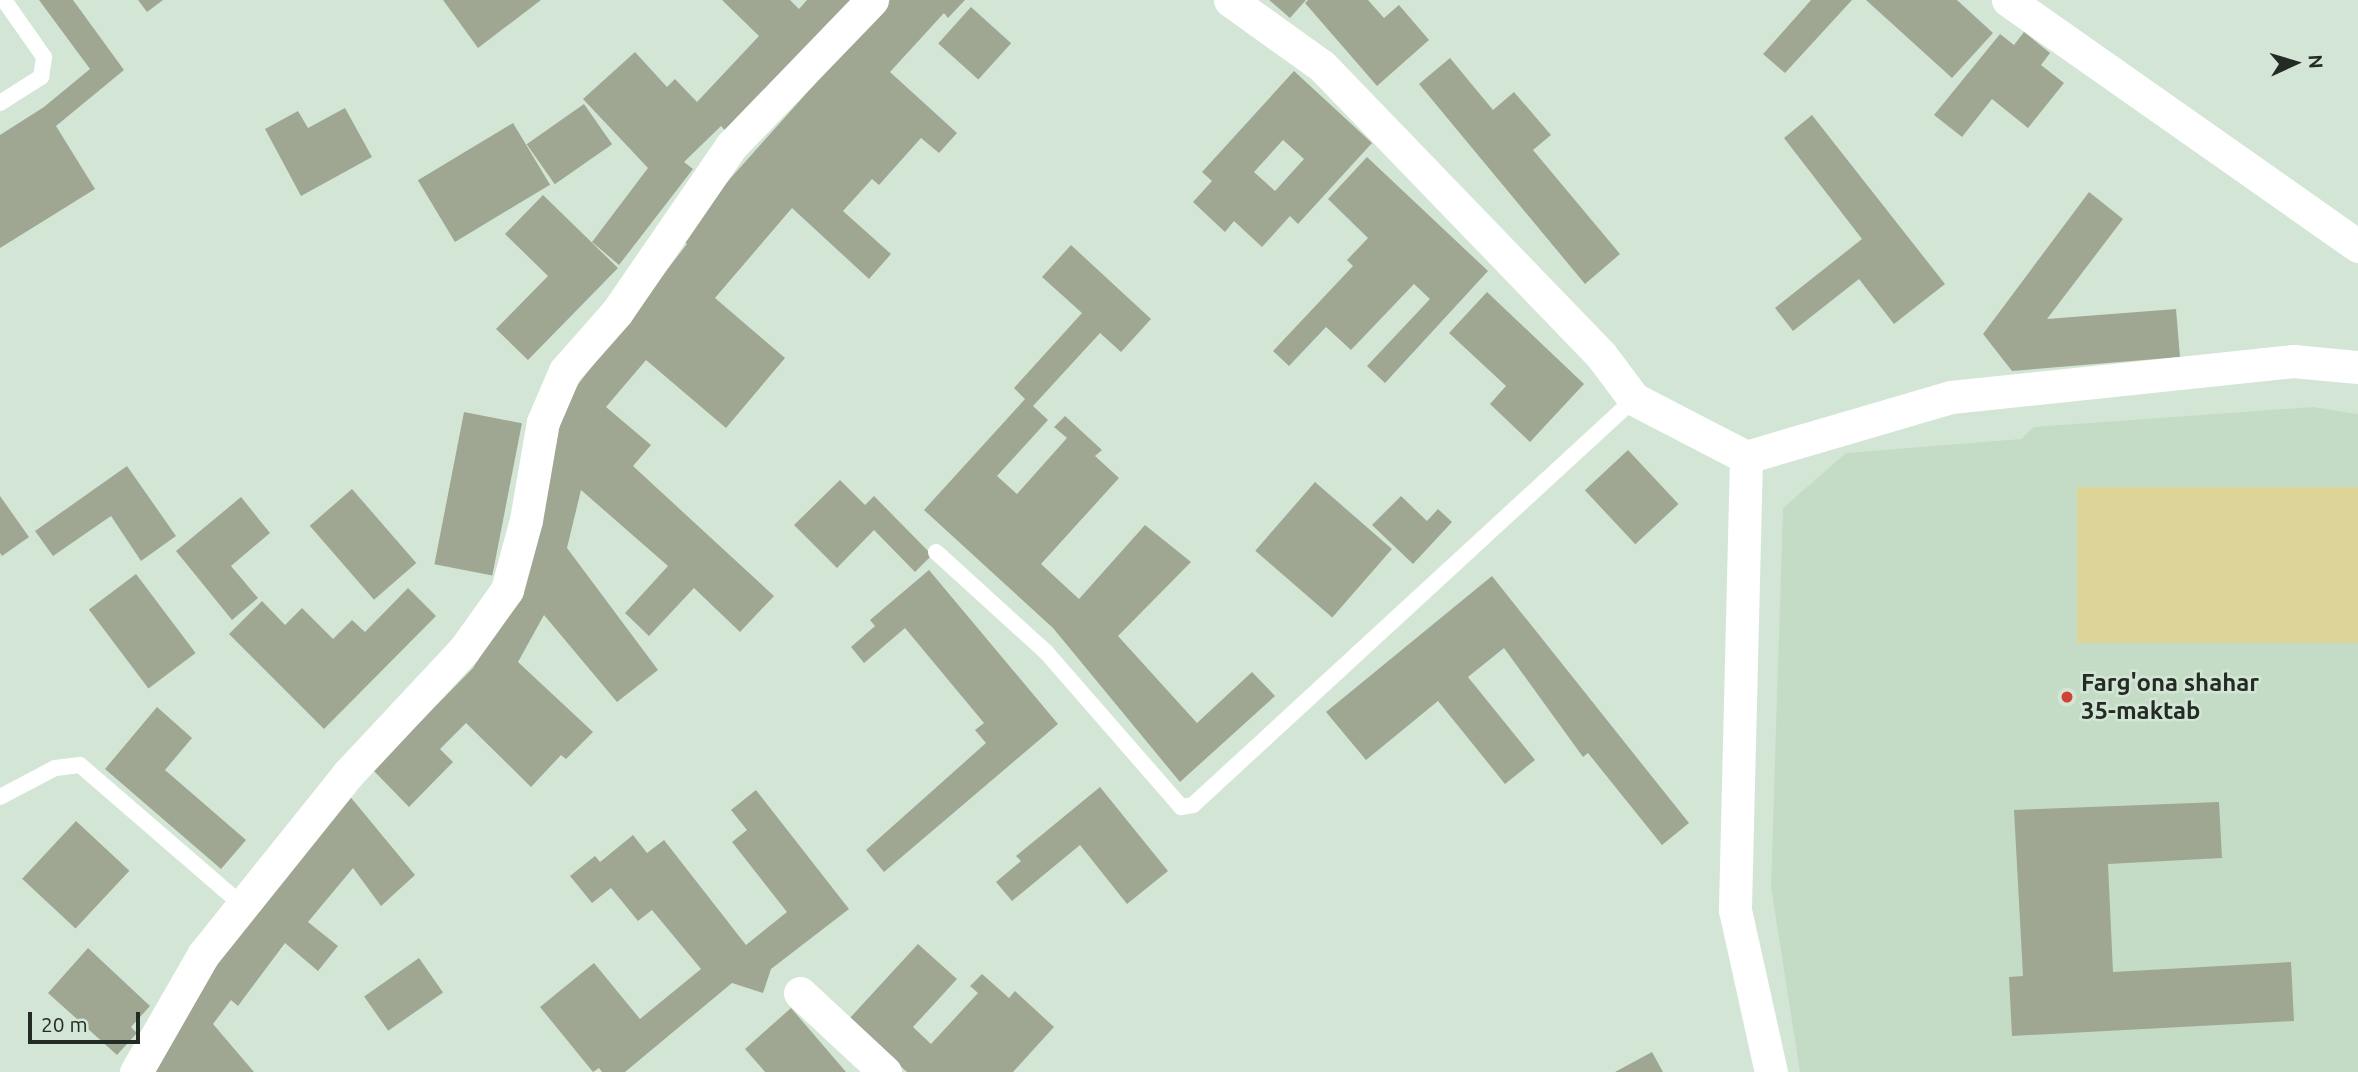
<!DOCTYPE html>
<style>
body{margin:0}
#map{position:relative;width:2358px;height:1072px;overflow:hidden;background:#d3e6d5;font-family:Ubuntu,sans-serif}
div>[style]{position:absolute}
.built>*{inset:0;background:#c4dcc6}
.green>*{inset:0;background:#ddd498;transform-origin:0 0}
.building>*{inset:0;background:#9fa792;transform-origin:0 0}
.service>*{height:16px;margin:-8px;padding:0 8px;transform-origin:8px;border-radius:8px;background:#fff}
.minor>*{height:33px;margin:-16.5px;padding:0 16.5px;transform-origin:16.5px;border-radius:16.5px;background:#fff}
.dots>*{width:19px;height:19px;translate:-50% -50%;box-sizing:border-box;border:4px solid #d3e6d5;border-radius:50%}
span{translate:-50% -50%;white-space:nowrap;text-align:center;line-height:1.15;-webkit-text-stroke:5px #d3e6d5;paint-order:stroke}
.poi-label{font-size:24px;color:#242b24;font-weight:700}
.left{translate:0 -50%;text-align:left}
.north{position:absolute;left:2260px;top:28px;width:70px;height:70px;-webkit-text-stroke:5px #d3e6d5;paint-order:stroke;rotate:86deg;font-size:19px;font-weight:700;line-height:28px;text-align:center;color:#242b24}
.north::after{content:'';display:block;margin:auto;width:24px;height:32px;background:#242b24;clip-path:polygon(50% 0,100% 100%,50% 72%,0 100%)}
.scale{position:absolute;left:28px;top:1012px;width:112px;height:32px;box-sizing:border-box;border:4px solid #242b24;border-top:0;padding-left:9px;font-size:21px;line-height:24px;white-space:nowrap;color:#242b24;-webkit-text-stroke:5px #d3e6d5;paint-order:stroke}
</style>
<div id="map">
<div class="built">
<i style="clip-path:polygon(2313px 407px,2358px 414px,2358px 1072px,1800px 1072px,1771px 887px,1783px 508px,1846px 453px,2021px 439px,2034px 427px)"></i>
</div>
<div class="green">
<i style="left:2358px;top:487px;width:156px;height:281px;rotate:90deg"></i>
</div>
<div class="building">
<i style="clip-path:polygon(39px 0,73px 0,124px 70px,56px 126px,95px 189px,0 248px,0 135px,44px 107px,90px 69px)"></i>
<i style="clip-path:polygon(138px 0,163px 0,147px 12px)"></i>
<i style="clip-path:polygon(443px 0,541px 0,478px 48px)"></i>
<i style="clip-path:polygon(722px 0,790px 0,799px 9px,807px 0,866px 0,733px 139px,721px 126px,684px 162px,693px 169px,619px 265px,592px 242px,648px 168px,583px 99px,635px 52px,667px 87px,675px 79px,697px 102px,759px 36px)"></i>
<i style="clip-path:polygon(890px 0,965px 0,948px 18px,944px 13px,890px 72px,957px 133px,939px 153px,921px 138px,879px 185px,872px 179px,843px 211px,891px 254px,869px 279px,792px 208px,715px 298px,785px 358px,726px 428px,646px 360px,606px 407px,651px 445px,633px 466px,774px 596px,740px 632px,694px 588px,649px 636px,625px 613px,668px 566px,581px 490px,567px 548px,658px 670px,617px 702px,544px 615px,518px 662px,593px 732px,566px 759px,561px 755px,531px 787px,466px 723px,440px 749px,453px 762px,409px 807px,373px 770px,473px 668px,522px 583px,562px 405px,687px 244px,678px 237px)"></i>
<i style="clip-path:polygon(1269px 0,1306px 0,1290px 18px)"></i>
<i style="clip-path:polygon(1308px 0,1368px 0,1384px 18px,1399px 5px,1429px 40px,1377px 86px,1305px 3px)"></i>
<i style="clip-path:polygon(1811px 0,1852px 0,1785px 73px,1763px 54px)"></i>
<i style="clip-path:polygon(1866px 0,1957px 0,1993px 33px,1952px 78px)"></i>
<i style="left:971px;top:7px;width:54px;height:49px;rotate:42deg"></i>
<i style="clip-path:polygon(2024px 32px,2050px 53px,2041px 65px,2064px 83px,2028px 128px,1992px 99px,1962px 137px,1934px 115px,2000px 34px,2014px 45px)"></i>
<i style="clip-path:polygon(1450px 58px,1493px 110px,1514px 92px,1551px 135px,1533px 150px,1620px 254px,1585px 284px,1419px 84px)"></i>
<i style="clip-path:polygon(evenodd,1294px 71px,1372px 143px,1298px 224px,1290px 216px,1262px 247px,1234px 221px,1225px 232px,1193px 202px,1212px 181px,1202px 172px,1294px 71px,1283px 140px,1304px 159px,1275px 191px,1254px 172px,1283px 140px)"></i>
<i style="left:584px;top:104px;width:49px;height:70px;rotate:55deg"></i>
<i style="clip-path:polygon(345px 108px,372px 157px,301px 196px,265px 129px,298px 111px,308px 128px)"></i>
<i style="clip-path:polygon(1812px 115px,1945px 284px,1894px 324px,1859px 279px,1793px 331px,1775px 308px,1862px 239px,1784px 138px)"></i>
<i style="left:513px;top:123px;width:72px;height:111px;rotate:59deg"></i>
<i style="clip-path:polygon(1367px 157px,1488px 271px,1385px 383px,1367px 366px,1430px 299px,1414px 284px,1351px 350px,1326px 327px,1289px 366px,1273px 351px,1353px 266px,1347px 260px,1368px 238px,1328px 199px)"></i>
<i style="clip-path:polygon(2089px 192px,2123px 219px,2047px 319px,2176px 309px,2180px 357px,2012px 371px,1983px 334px)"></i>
<i style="clip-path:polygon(543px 195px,618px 268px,528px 360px,496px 329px,548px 276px,505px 234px)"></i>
<i style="clip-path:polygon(1071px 245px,1151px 319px,1121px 352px,1100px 333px,1033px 406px,1048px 420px,997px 476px,1017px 494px,1067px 438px,1054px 427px,1065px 416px,1102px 450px,1095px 456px,1119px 478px,1041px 564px,1079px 599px,1145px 525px,1191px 562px,1118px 636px,1197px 723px,1252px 672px,1275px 696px,1180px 782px,1053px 628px,924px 510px,1025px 399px,1014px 388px,1082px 313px,1042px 277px)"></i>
<i style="clip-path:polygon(1487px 292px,1584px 384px,1530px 442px,1490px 404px,1506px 386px,1449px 333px)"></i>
<i style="left:464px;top:412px;width:59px;height:155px;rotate:11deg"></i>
<i style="left:1628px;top:450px;width:74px;height:59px;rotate:47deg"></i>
<i style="clip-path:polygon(127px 466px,176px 536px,141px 561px,111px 516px,53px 556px,35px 531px)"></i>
<i style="clip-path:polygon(840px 480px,865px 505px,874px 496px,932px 555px,915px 572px,874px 530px,837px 568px,794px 525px)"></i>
<i style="left:1315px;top:482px;width:102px;height:91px;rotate:41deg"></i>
<i style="left:352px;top:489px;width:98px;height:56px;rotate:49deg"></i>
<i style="clip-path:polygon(0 496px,29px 537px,2px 556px,0 553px)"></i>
<i style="clip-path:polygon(1401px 496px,1427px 521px,1438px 509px,1452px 522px,1413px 564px,1372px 525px)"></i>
<i style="clip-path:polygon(241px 497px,270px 533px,231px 566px,258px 598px,232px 620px,176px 551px)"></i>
<i style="clip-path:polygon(929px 570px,1058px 724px,884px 872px,866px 850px,986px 743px,975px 730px,984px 723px,905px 628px,864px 663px,851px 647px,875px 626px,870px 620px)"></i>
<i style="left:136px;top:574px;width:99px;height:59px;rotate:53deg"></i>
<i style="clip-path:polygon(1492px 576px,1689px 823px,1662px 845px,1588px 753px,1583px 757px,1504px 648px,1468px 677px,1535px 760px,1505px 784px,1438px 701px,1366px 760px,1326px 712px)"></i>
<i style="clip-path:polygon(408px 588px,436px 616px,324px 729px,229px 634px,262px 601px,285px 625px,302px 608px,333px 639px,352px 620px,365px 632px)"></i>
<i style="clip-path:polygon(157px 707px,192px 738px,165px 770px,246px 840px,221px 869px,105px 769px)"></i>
<i style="clip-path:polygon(1100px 787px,1168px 871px,1127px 904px,1080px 845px,1012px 901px,996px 882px,1021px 861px,1016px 856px)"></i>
<i style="clip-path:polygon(756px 790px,849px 909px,771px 969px,763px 993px,732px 983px,625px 1072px,602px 1072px,599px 1068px,593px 1072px,540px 1007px,594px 963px,640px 1019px,701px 969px,652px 910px,638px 921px,611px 888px,592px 903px,570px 876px,595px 856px,600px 862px,633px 835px,647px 853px,664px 840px,746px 945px,787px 912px,732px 842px,747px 830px,731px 810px)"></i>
<i style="clip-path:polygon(348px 794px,415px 875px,381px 906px,353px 868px,308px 922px,338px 946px,318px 971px,285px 943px,238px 1006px,231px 1000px,213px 1024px,254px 1072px,148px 1072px,183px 1002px)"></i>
<i style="clip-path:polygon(2219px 802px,2222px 858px,2108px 864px,2113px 972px,2291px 962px,2294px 1021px,2012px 1036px,2009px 977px,2023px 976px,2014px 810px)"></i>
<i style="left:76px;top:821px;width:73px;height:79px;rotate:43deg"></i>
<i style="clip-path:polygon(918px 944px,957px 979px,913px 1027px,931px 1044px,978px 993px,970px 986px,982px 974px,1009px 998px,1015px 991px,1054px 1027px,1013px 1072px,907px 1072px,849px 1019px)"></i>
<i style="clip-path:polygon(88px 948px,150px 1006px,131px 1027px,137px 1033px,117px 1055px,48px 993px)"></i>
<i style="left:419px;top:958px;width:42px;height:67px;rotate:55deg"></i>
<i style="clip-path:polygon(791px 1008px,846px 1072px,765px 1072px,745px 1049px)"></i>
<i style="clip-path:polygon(1652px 1052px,1663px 1072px,1615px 1072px)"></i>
</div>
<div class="service">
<i style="left:0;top:103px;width:49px;rotate:-32.4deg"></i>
<i style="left:41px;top:77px;width:20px;rotate:-81deg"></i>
<i style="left:44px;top:57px;width:70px;rotate:-125.1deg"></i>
<i style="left:936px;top:552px;width:149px;rotate:42.3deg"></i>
<i style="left:1046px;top:652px;width:206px;rotate:48.9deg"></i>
<i style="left:1181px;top:807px;width:12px;rotate:-9deg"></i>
<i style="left:1193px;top:805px;width:599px;rotate:-42.63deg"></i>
<i style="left:0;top:797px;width:62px;rotate:-27.8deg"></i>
<i style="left:55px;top:768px;width:25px;rotate:-7deg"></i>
<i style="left:80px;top:765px;width:214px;rotate:40.8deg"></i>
</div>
<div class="minor">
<i style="left:1230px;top:0;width:113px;rotate:35.7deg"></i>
<i style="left:1322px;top:66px;width:402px;rotate:46deg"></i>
<i style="left:1601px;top:355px;width:55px;rotate:53.1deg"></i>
<i style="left:1634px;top:399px;width:126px;rotate:27.4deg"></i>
<i style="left:1746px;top:457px;width:214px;rotate:-16.3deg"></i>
<i style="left:1951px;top:397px;width:344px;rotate:-6deg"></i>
<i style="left:2293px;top:361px;width:65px;rotate:5.3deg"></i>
<i style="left:2008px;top:0;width:428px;rotate:35.1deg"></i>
<i style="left:1746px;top:457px;width:453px;rotate:91.4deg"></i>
<i style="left:1735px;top:910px;width:166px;rotate:77.5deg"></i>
<i style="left:800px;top:993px;width:116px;rotate:42.9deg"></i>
<i style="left:136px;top:1072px;width:135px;rotate:-60.2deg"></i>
<i style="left:203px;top:955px;width:231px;rotate:-51.3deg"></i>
<i style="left:347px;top:775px;width:171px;rotate:-46.9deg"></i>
<i style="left:464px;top:650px;width:74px;rotate:-54.4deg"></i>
<i style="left:507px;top:590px;width:73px;rotate:-74.8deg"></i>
<i style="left:526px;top:520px;width:99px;rotate:-80.2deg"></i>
<i style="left:543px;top:422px;width:56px;rotate:-66.7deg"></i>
<i style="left:565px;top:371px;width:79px;rotate:-48.6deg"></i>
<i style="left:617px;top:312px;width:201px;rotate:-55.5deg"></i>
<i style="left:731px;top:146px;width:203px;rotate:-46deg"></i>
</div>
<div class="dots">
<i style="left:2067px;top:697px;background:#d04334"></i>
</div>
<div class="poi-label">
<span class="left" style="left:2081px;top:697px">Farg'ona shahar<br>35-maktab</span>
</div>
<div class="north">N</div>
<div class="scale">20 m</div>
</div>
